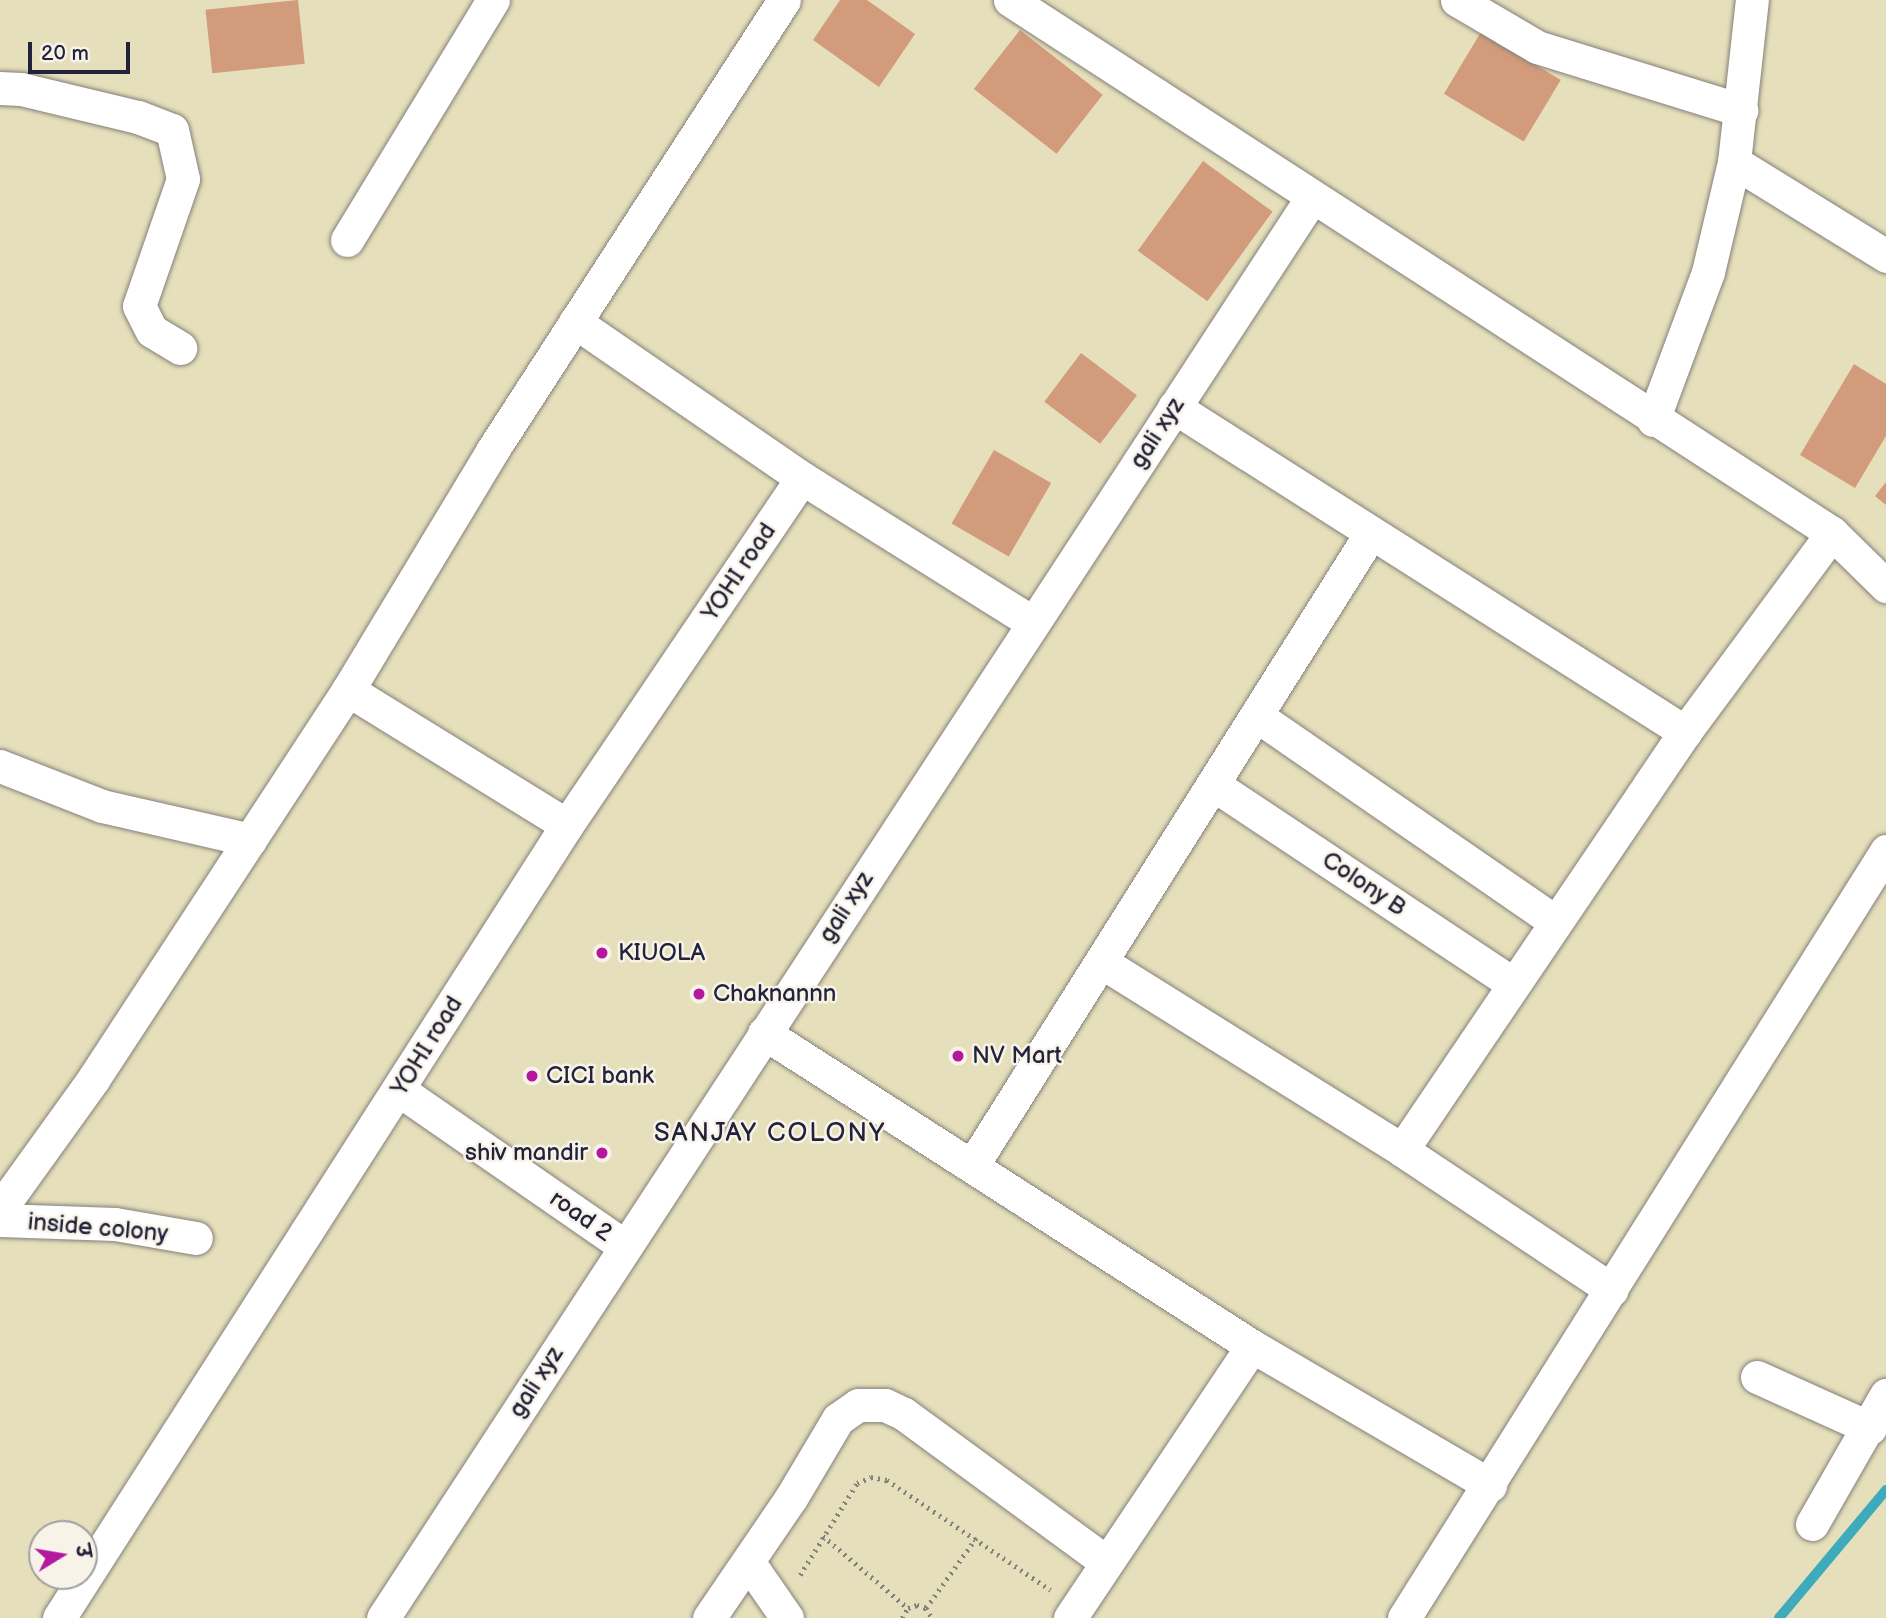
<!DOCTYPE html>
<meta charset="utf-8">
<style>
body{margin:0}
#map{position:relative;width:1886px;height:1618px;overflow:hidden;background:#e6dfbb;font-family:"Balsamiq Sans","Playpen Sans Deva",sans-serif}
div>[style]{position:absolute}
.stream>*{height:10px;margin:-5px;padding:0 5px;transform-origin:5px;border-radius:5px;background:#3eabbd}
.building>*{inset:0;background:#d19b7c;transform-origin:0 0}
.path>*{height:4.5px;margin-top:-2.25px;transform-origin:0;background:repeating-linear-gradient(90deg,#84807b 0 2px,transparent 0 7px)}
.roads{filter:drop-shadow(0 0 2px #84807b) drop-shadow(0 0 2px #84807b)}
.minor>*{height:33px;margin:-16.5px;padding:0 16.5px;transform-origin:16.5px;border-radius:16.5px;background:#fff}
.dots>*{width:19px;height:19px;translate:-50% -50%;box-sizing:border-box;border:4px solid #f7f3e8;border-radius:50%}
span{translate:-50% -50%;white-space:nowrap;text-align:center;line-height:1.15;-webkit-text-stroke:5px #f7f3e8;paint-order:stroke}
.street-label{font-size:24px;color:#22223b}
.poi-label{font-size:24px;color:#22223b}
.left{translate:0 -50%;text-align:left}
.right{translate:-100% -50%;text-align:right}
.neighbourhood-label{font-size:26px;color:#22223b;letter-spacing:2px}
.north{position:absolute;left:28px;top:1520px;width:70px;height:70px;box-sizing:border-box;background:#f7f3e8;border:2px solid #a29fa3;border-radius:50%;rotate:79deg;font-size:19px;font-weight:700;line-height:28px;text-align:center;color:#22223b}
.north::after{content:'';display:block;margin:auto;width:24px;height:32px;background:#b5179e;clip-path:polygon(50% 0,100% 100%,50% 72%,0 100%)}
.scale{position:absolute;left:28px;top:42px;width:102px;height:32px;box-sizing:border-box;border:4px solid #22223b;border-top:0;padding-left:9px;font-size:21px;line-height:24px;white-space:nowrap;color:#22223b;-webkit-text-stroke:5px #f7f3e8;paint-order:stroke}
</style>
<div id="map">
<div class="stream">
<i style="left:1779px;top:1618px;width:167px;rotate:-50.1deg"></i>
</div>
<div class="building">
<i style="left:298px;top:0;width:64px;height:93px;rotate:84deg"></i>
<i style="clip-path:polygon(840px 0,867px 0,915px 34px,879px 87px,813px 40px)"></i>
<i style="left:1020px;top:30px;width:105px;height:75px;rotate:38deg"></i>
<i style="left:1481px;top:32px;width:93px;height:72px;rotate:31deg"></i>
<i style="left:1203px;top:161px;width:86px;height:111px;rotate:36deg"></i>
<i style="left:1081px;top:353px;width:70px;height:61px;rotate:37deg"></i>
<i style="clip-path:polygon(1854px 364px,1886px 384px,1886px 436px,1855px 488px,1800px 455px)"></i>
<i style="left:994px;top:450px;width:66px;height:85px;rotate:30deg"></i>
<i style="clip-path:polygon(1886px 482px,1886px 505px,1875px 496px)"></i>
</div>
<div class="path">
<i style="left:823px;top:1536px;width:111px;rotate:40.3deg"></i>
<i style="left:800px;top:1575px;width:108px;rotate:-58.2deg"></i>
<i style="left:857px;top:1483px;width:15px;rotate:-23deg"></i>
<i style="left:871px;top:1477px;width:16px;rotate:11deg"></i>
<i style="left:887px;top:1480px;width:197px;rotate:33.9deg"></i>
<i style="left:926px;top:1608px;width:86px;rotate:-54.5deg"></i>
<i style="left:902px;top:1618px;width:12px;rotate:-59deg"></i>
<i style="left:908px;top:1608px;width:9px;rotate:-18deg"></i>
<i style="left:917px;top:1605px;width:9px;rotate:18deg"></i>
<i style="left:926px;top:1608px;width:12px;rotate:59deg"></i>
</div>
<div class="roads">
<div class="minor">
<i style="left:1010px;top:0;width:980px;rotate:32.96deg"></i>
<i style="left:1832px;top:533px;width:76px;rotate:44.5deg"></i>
<i style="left:1457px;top:0;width:93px;rotate:30.4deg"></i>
<i style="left:1537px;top:47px;width:214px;rotate:17.2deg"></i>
<i style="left:0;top:88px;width:21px;rotate:3deg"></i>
<i style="left:21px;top:89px;width:120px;rotate:13.5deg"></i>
<i style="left:138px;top:117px;width:36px;rotate:21deg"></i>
<i style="left:172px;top:130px;width:50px;rotate:77.3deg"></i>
<i style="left:183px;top:179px;width:134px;rotate:109.1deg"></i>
<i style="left:139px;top:306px;width:28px;rotate:63deg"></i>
<i style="left:152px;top:331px;width:33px;rotate:31deg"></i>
<i style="left:1734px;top:162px;width:179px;rotate:31.7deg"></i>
<i style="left:347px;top:240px;width:281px;rotate:-58.7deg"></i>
<i style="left:575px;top:322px;width:275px;rotate:34.5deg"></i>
<i style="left:802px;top:478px;width:273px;rotate:32.1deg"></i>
<i style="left:1174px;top:407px;width:606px;rotate:32.46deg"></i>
<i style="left:1653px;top:420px;width:158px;rotate:-69.6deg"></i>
<i style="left:1708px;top:272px;width:113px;rotate:-76.7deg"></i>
<i style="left:1734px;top:162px;width:163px;rotate:-83.7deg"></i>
<i style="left:348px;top:690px;width:257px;rotate:31.7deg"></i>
<i style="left:1257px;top:716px;width:363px;rotate:34.6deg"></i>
<i style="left:0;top:766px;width:110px;rotate:21.4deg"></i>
<i style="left:102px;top:806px;width:152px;rotate:12.9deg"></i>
<i style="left:1214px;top:785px;width:360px;rotate:33.6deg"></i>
<i style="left:1103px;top:963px;width:353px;rotate:32deg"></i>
<i style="left:1402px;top:1150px;width:252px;rotate:33.7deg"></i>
<i style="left:764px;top:1033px;width:580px;rotate:32.68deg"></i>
<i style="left:1252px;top:1346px;width:276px;rotate:30.3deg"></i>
<i style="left:399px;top:1090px;width:274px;rotate:34.7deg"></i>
<i style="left:1402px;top:1150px;width:505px;rotate:-55.9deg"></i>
<i style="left:1685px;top:732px;width:247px;rotate:-53.5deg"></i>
<i style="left:972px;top:1166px;width:748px;rotate:-57.78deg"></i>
<i style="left:0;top:1209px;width:161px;rotate:-54.3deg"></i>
<i style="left:94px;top:1078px;width:464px;rotate:-56.8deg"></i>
<i style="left:348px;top:690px;width:279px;rotate:-58.9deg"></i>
<i style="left:492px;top:451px;width:537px;rotate:-57.08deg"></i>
<i style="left:0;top:1220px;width:115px;rotate:2deg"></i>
<i style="left:115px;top:1224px;width:82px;rotate:9.8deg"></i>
<i style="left:1757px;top:1377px;width:124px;rotate:24.3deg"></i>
<i style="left:1812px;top:1524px;width:149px;rotate:-60.2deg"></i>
<i style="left:749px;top:1563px;width:67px;rotate:55.4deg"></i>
<i style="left:59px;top:1618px;width:942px;rotate:-57.36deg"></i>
<i style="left:567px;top:825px;width:419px;rotate:-55.9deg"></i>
<i style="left:383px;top:1618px;width:1698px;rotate:-56.82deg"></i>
<i style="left:709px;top:1618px;width:145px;rotate:-55.7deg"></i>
<i style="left:791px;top:1498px;width:92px;rotate:-59.3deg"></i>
<i style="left:838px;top:1419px;width:24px;rotate:-35deg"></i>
<i style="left:858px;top:1405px;width:27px"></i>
<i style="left:885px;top:1405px;width:21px;rotate:25deg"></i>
<i style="left:904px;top:1414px;width:250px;rotate:36.2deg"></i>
<i style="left:1070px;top:1618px;width:327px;rotate:-56.2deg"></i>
<i style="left:1404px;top:1618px;width:906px;rotate:-57.85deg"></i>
</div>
</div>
<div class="dots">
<i style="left:602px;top:953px;background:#b5179e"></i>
<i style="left:699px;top:994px;background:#b5179e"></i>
<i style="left:958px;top:1056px;background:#b5179e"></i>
<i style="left:532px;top:1076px;background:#b5179e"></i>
<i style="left:602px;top:1153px;background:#b5179e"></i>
</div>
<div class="street-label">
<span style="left:1157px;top:433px;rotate:-57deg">gali xyz</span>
<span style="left:739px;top:572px;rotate:-56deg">YOHI road</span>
<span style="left:1364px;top:884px;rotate:34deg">Colony B</span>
<span style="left:846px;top:907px;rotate:-57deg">gali xyz</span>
<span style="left:427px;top:1046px;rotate:-58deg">YOHI road</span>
<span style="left:581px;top:1216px;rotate:35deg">road 2</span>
<span style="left:98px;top:1228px;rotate:5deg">inside colony</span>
<span style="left:536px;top:1382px;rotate:-57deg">gali xyz</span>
</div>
<div class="poi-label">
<span class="left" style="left:618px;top:953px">KIUOLA</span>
<span class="left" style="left:713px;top:994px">Chaknannn</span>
<span class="left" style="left:972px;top:1056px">NV Mart</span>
<span class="left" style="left:546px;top:1076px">CICI bank</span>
<span class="right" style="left:588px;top:1153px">shiv mandir</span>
</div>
<div class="neighbourhood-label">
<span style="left:770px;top:1134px">SANJAY COLONY</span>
</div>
<div class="north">उ</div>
<div class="scale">20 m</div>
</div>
